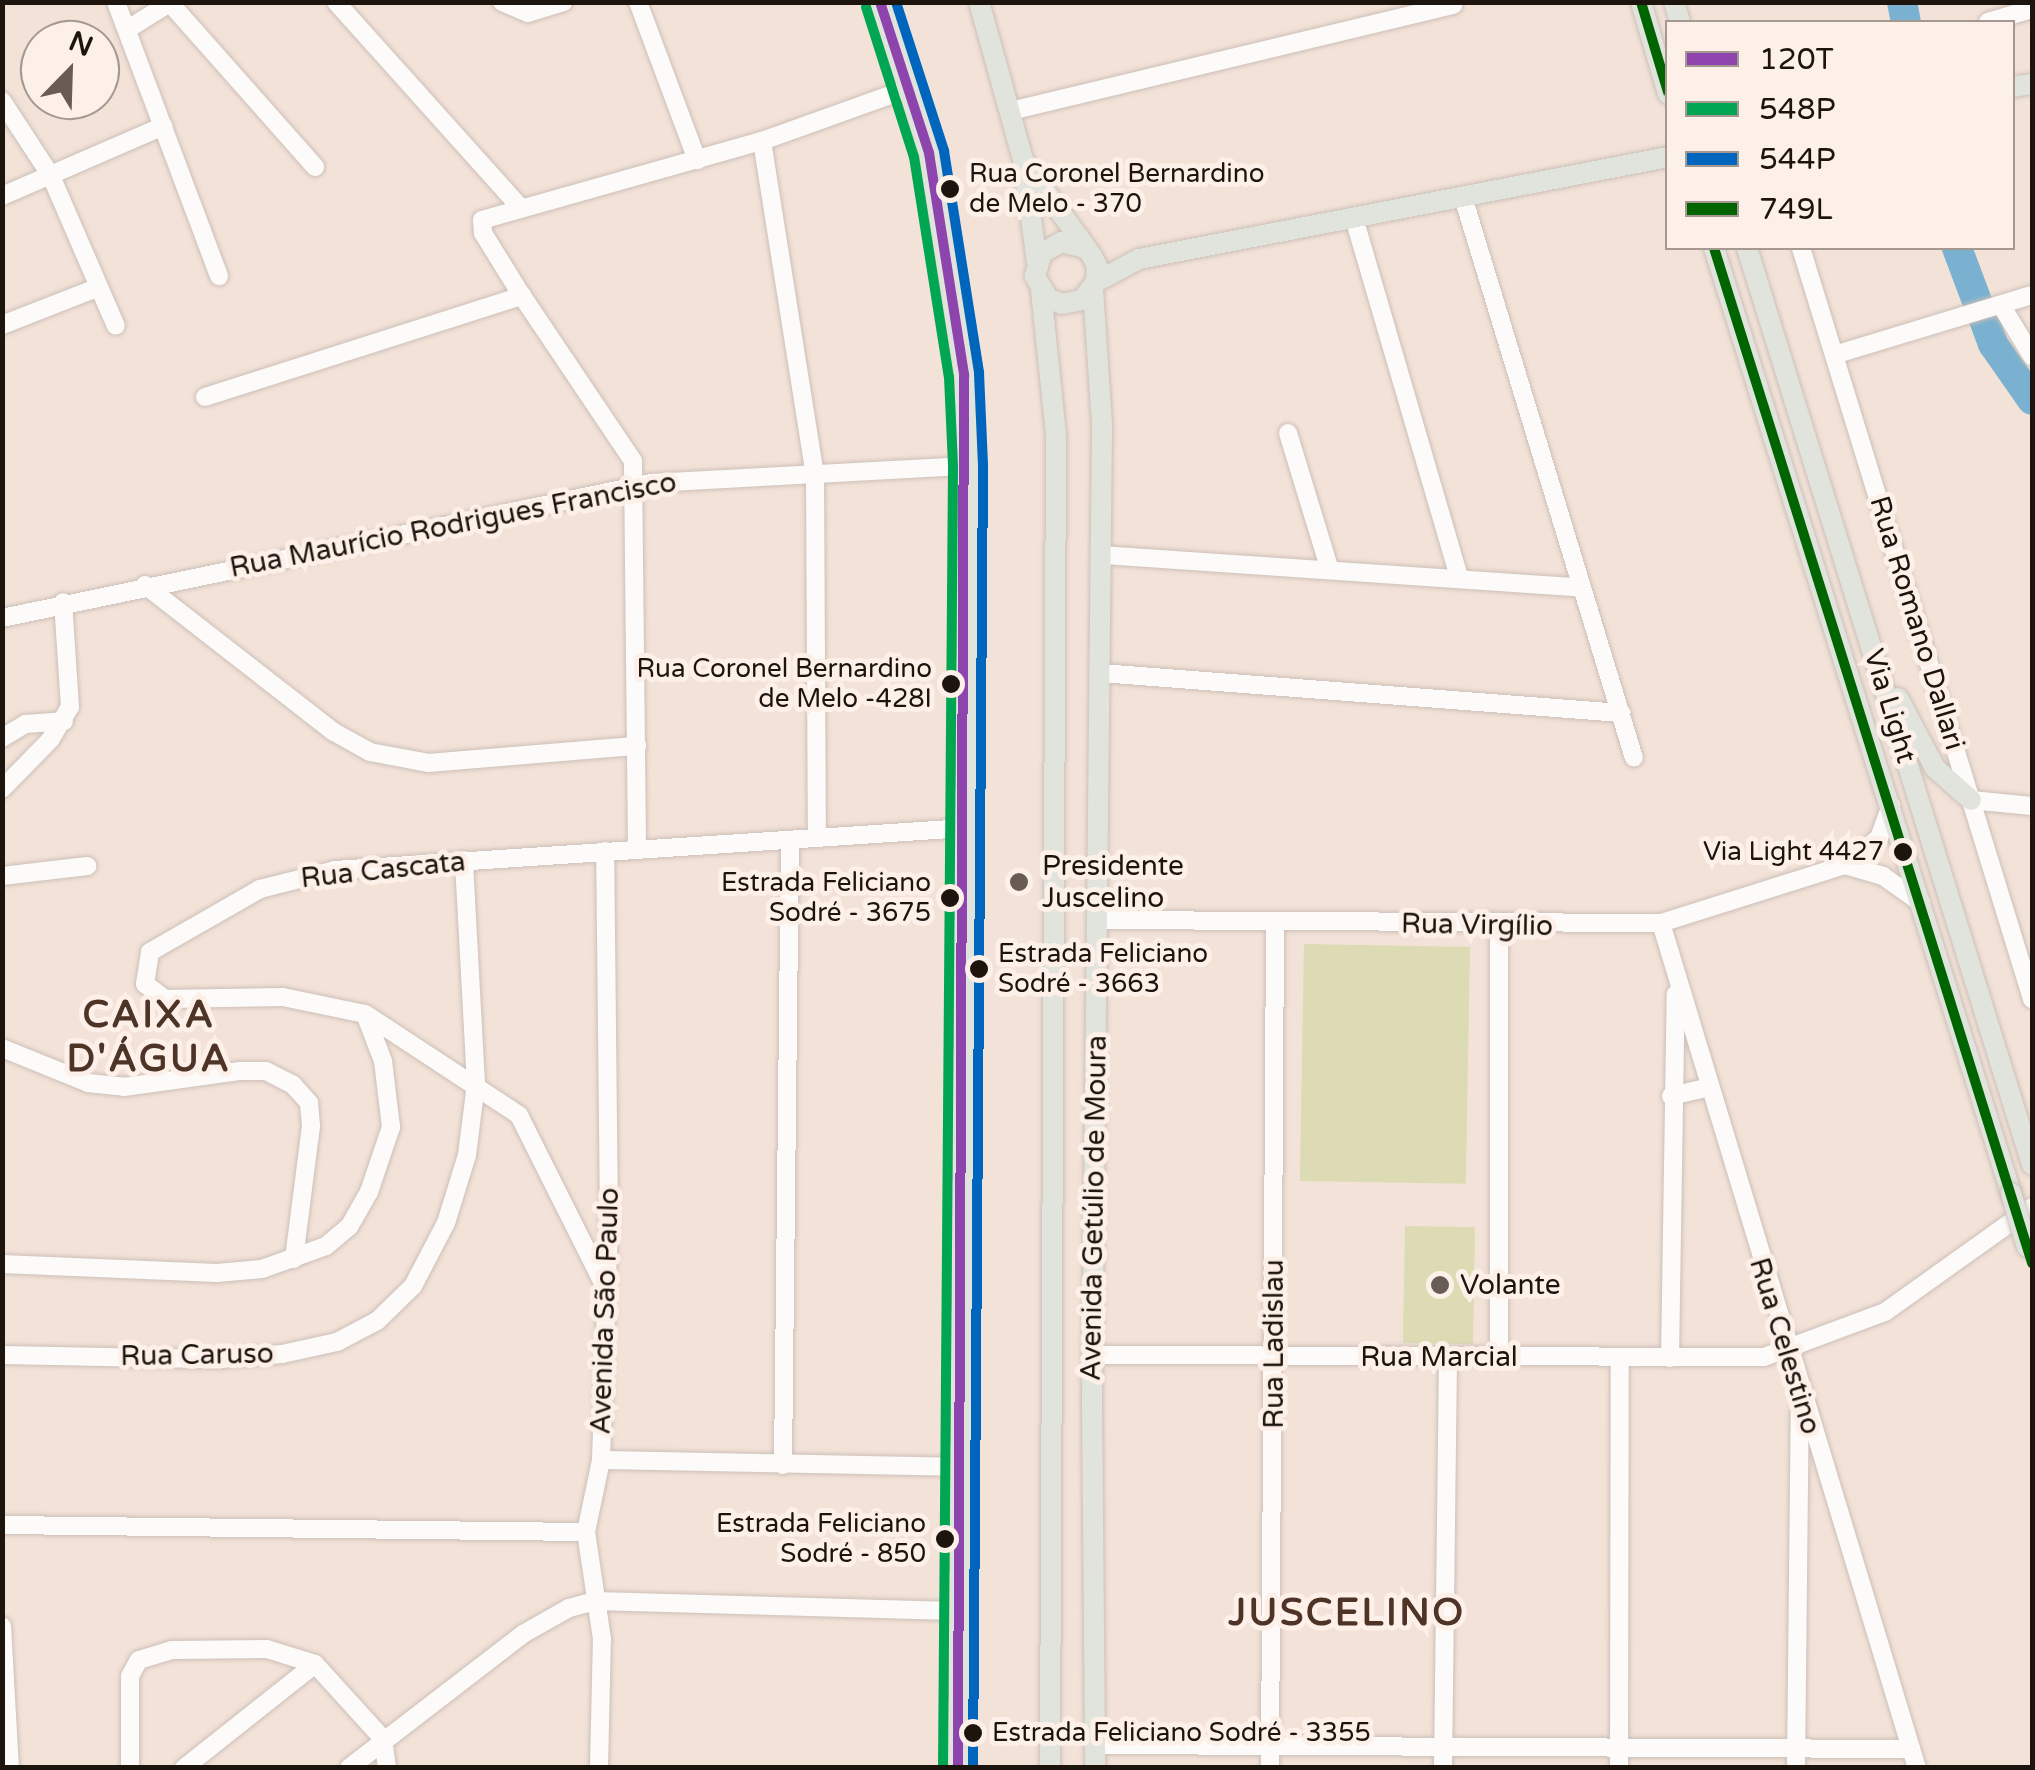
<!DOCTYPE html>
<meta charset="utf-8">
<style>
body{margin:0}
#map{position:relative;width:2035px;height:1770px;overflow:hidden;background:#f3e2d8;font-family:"Varela Round",sans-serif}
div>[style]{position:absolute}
.green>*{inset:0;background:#dcdbb4;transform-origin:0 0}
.river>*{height:30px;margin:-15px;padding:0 15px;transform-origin:15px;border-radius:15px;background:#7ab1d0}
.roads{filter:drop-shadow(0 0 2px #ccc0b8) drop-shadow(0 0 2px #ccc0b8)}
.minor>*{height:18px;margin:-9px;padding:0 9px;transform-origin:9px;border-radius:9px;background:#fdfbf9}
.major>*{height:20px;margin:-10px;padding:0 10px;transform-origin:10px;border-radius:10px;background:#e1e4dd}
.bridges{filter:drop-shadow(0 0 2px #cac1bc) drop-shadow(0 0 2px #cac1bc)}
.major-bridge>*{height:20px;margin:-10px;padding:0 10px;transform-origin:10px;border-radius:10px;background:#e1e4dd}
.bus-1>*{height:10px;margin:-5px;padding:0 5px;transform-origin:5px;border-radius:5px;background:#8e44ad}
.bus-2>*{height:10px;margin:-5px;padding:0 5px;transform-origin:5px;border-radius:5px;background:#00a651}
.bus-3>*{height:10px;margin:-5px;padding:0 5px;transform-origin:5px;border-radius:5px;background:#0065bd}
.bus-4>*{height:10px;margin:-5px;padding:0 5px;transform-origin:5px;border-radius:5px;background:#006400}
.dots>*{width:28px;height:28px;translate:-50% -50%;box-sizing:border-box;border:5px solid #fdf0e9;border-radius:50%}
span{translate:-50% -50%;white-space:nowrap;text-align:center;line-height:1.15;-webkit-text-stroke:10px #fdf0e9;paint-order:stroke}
.bus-label{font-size:26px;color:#1e140e}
.left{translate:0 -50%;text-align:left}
.right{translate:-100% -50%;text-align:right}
.street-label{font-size:28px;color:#1e140e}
.poi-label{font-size:28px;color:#1e140e}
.district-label{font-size:38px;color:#4d3427;font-weight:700;letter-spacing:2.5px}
.frame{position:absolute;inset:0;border:5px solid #1e140e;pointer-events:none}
.legend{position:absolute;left:1665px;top:20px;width:350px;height:230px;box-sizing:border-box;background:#fdf0e9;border:2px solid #a49891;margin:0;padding:12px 18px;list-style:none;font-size:30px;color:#1e140e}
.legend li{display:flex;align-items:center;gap:20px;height:50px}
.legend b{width:50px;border:2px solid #a49891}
.north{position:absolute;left:20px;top:20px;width:100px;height:100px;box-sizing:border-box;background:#fdf0e9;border:2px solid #a49891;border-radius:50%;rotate:23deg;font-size:28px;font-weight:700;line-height:40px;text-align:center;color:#1e140e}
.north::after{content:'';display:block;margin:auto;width:35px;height:45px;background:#695c55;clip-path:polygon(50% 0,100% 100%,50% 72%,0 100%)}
</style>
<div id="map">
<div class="green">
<i style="left:1304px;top:944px;width:166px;height:237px;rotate:1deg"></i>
<i style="left:1405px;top:1226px;width:70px;height:117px;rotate:1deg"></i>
</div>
<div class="river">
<i style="left:1902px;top:2px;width:20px;rotate:79deg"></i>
<i style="left:1957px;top:248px;width:103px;rotate:69.4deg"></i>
<i style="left:1993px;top:344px;width:68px;rotate:55.1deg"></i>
</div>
<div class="roads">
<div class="minor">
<i style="left:116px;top:2px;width:293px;rotate:69.4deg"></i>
<i style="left:336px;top:2px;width:274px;rotate:48.1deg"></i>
<i style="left:502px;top:2px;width:28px;rotate:23deg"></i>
<i style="left:528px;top:13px;width:37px;rotate:-17deg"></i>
<i style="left:638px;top:2px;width:169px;rotate:69.5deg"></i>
<i style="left:170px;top:3px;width:219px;rotate:48.5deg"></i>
<i style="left:1988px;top:22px;width:46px;rotate:-16.5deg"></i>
<i style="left:128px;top:29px;width:51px;rotate:-32.1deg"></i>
<i style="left:2px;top:101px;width:90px;rotate:56.8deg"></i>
<i style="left:51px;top:176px;width:163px;rotate:66.6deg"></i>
<i style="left:1011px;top:111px;width:455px;rotate:-13.5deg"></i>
<i style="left:762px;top:141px;width:337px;rotate:81deg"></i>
<i style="left:815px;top:474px;width:363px;rotate:89.7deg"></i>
<i style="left:2px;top:196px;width:176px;rotate:-23.4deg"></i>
<i style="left:1463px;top:197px;width:586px;rotate:73.05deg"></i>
<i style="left:1354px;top:218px;width:375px;rotate:73.7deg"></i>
<i style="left:1801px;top:248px;width:786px;rotate:72.9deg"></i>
<i style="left:2001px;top:305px;width:60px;rotate:58.7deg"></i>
<i style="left:2px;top:325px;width:104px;rotate:-21.4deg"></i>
<i style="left:1834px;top:355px;width:207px;rotate:-16.9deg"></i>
<i style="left:205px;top:397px;width:333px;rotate:-17.7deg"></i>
<i style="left:1288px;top:433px;width:143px;rotate:73deg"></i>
<i style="left:1102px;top:555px;width:481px;rotate:3.9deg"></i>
<i style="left:145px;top:585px;width:239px;rotate:37.9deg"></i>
<i style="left:334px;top:732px;width:41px;rotate:29.1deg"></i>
<i style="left:370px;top:752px;width:59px;rotate:10.7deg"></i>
<i style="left:428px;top:763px;width:210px;rotate:-4.7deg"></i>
<i style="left:2px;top:618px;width:663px;rotate:-11.75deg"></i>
<i style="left:651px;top:483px;width:317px;rotate:-3.1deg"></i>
<i style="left:1101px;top:673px;width:522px;rotate:4.4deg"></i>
<i style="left:2px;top:738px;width:27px;rotate:-31deg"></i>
<i style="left:25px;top:724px;width:39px;rotate:-4deg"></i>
<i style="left:2px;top:789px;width:69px;rotate:-45.6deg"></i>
<i style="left:50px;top:740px;width:39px;rotate:-59deg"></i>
<i style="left:70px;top:707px;width:105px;rotate:-93.8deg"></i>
<i style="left:1971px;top:800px;width:61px;rotate:5.6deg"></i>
<i style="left:637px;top:847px;width:386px;rotate:-90.6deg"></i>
<i style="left:633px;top:461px;width:199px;rotate:-123.9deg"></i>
<i style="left:522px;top:296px;width:74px;rotate:-121.8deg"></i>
<i style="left:483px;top:233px;width:13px;rotate:-94deg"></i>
<i style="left:482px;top:220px;width:291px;rotate:-15.8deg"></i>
<i style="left:762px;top:141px;width:157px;rotate:-19.7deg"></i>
<i style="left:1845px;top:865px;width:40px;rotate:16deg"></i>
<i style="left:1883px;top:876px;width:47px;rotate:35.4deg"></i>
<i style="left:2px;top:876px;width:86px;rotate:-6.7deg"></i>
<i style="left:1099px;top:920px;width:562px;rotate:0.31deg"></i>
<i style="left:1661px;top:923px;width:193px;rotate:-17.5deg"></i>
<i style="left:1845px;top:865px;width:43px;rotate:-38.5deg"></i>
<i style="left:1879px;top:838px;width:35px;rotate:-70deg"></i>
<i style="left:1661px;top:923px;width:883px;rotate:73.15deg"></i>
<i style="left:1499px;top:926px;width:431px;rotate:90deg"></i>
<i style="left:2px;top:1048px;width:93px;rotate:22.1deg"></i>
<i style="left:88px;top:1083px;width:36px;rotate:6deg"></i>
<i style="left:124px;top:1087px;width:116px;rotate:-7.9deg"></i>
<i style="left:239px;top:1071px;width:27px"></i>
<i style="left:266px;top:1071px;width:30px;rotate:27deg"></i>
<i style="left:293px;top:1085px;width:24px;rotate:48deg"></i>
<i style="left:309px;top:1103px;width:23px;rotate:85deg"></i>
<i style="left:311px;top:1126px;width:134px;rotate:97.3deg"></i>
<i style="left:1671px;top:1096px;width:39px;rotate:-13deg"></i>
<i style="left:2px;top:1264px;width:215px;rotate:2.4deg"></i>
<i style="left:217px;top:1273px;width:45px;rotate:-5.1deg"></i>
<i style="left:262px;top:1269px;width:68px;rotate:-19.8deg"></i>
<i style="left:326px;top:1246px;width:30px;rotate:-40deg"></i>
<i style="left:349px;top:1227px;width:40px;rotate:-60.3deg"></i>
<i style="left:369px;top:1192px;width:69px;rotate:-71.3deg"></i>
<i style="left:391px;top:1127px;width:66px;rotate:-96.9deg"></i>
<i style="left:383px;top:1061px;width:50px;rotate:-111deg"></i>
<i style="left:605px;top:1287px;width:192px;rotate:-116.6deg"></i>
<i style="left:519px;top:1115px;width:184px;rotate:-146.7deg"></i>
<i style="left:365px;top:1014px;width:84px;rotate:-168.3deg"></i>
<i style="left:283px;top:997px;width:118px;rotate:179deg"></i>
<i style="left:165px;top:999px;width:25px;rotate:-143deg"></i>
<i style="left:145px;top:984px;width:32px;rotate:-81deg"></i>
<i style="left:150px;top:952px;width:127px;rotate:-29.8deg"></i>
<i style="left:260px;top:889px;width:77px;rotate:-14.2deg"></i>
<i style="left:335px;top:870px;width:631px;rotate:-3.81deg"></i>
<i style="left:2px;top:1355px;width:218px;rotate:1.1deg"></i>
<i style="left:220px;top:1359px;width:62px;rotate:-4.6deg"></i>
<i style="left:282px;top:1354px;width:56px;rotate:-12.3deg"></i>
<i style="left:337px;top:1342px;width:45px;rotate:-27.7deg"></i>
<i style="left:377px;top:1321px;width:50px;rotate:-44.2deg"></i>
<i style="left:413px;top:1286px;width:71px;rotate:-62.4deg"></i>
<i style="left:446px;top:1223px;width:71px;rotate:-72.8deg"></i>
<i style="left:467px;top:1155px;width:72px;rotate:-82.8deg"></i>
<i style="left:476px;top:1084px;width:224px;rotate:-93.1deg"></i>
<i style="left:1092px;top:1355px;width:672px;rotate:0.17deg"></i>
<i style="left:1764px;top:1357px;width:129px;rotate:-20.4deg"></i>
<i style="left:1885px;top:1312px;width:181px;rotate:-35.5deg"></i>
<i style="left:1670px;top:1358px;width:364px;rotate:-89.1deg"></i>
<i style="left:601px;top:1460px;width:357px;rotate:1.1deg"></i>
<i style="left:783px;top:1465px;width:625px;rotate:-89.36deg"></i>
<i style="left:2px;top:1525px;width:584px;rotate:0.69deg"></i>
<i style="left:2px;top:1626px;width:142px;rotate:86.8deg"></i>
<i style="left:1095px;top:1745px;width:816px;rotate:0.28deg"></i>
<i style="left:130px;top:1768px;width:92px;rotate:-90deg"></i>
<i style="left:130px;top:1676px;width:18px;rotate:-61deg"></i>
<i style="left:139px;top:1660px;width:34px;rotate:-17deg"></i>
<i style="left:172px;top:1650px;width:95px;rotate:-0.6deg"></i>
<i style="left:267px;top:1649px;width:50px;rotate:17.4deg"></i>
<i style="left:315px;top:1664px;width:101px;rotate:47.8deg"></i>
<i style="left:383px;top:1739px;width:29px;rotate:82deg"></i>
<i style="left:184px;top:1768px;width:167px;rotate:-38.4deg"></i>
<i style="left:349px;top:1768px;width:220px;rotate:-37.6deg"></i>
<i style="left:523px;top:1634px;width:53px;rotate:-29.5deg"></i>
<i style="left:569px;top:1608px;width:28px;rotate:-15deg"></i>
<i style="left:596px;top:1601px;width:366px;rotate:1.6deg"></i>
<i style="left:599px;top:1768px;width:129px;rotate:-88.7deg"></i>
<i style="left:602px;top:1639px;width:108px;rotate:-98.5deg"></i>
<i style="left:586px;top:1532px;width:74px;rotate:-78.2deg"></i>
<i style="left:601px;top:1460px;width:240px;rotate:-88.1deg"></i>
<i style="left:609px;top:1220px;width:369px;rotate:-90.6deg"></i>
<i style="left:1270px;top:1768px;width:847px;rotate:-89.66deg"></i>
<i style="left:1443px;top:1768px;width:411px;rotate:-89.3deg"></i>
<i style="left:1619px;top:1768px;width:410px;rotate:-89.9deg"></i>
<i style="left:1796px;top:1768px;width:355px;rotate:-89.4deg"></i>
</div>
<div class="major">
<i style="left:880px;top:2px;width:159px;rotate:72deg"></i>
<i style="left:929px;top:153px;width:225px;rotate:81deg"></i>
<i style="left:964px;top:375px;width:91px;rotate:87.5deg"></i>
<i style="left:968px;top:466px;width:1302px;rotate:90.44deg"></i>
<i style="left:979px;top:2px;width:164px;rotate:74.4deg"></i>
<i style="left:1023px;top:160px;width:103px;rotate:82.2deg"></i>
<i style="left:1641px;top:2px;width:96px;rotate:73.6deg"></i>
<i style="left:1674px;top:2px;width:21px;rotate:73deg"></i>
<i style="left:2012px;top:87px;width:20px;rotate:-9deg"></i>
<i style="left:1023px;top:160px;width:118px;rotate:54.3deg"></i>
<i style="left:1092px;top:256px;width:11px;rotate:63deg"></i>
<i style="left:1097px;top:266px;width:16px;rotate:94deg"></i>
<i style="left:1096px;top:282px;width:23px;rotate:128deg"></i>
<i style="left:1082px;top:300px;width:20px;rotate:169deg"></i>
<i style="left:1062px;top:304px;width:15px;rotate:-157deg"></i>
<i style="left:1048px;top:298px;width:26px;rotate:-121deg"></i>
<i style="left:1035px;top:276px;width:24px;rotate:-73deg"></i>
<i style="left:1042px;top:253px;width:23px;rotate:-29deg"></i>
<i style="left:1062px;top:242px;width:23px;rotate:15deg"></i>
<i style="left:1714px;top:248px;width:991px;rotate:72.55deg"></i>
<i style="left:1747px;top:248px;width:960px;rotate:72.73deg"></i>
<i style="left:1096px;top:282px;width:49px;rotate:-28.1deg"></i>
<i style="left:1139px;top:259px;width:539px;rotate:-10.91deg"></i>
<i style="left:1093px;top:289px;width:137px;rotate:86.2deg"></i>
<i style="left:1102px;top:426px;width:977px;rotate:90.59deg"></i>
<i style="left:1092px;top:1403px;width:365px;rotate:89.5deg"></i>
<i style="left:1041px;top:290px;width:147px;rotate:84.1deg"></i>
<i style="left:1056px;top:436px;width:1332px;rotate:90.26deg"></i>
<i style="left:1898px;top:698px;width:79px;rotate:62.1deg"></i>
<i style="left:1935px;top:768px;width:48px;rotate:41.6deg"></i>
</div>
</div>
<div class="bridges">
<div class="major-bridge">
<i style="left:2011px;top:1193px;width:56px;rotate:73.5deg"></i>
</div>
</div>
<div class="bus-1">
<i style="left:880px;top:2px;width:159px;rotate:72deg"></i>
<i style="left:929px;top:153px;width:225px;rotate:81deg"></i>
<i style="left:964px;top:375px;width:1393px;rotate:90.25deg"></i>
</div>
<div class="bus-2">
<i style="left:866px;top:7px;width:157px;rotate:72.3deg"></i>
<i style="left:914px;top:157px;width:223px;rotate:81deg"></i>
<i style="left:949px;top:377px;width:89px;rotate:87.4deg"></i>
<i style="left:953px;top:466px;width:1302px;rotate:90.44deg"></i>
</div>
<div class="bus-3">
<i style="left:896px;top:2px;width:157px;rotate:72.1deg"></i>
<i style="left:944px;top:151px;width:225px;rotate:81deg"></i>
<i style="left:979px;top:373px;width:92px;rotate:87.5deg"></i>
<i style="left:983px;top:465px;width:1303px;rotate:90.44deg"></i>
</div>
<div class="bus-4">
<i style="left:1641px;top:2px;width:94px;rotate:73.3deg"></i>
<i style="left:1714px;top:248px;width:1064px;rotate:72.6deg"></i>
</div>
<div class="dots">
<i style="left:950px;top:189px;background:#1e140e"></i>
<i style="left:951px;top:684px;background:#1e140e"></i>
<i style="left:1903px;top:852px;background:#1e140e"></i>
<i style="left:1019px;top:882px;background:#695c55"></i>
<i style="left:950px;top:898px;background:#1e140e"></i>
<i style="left:979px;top:969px;background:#1e140e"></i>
<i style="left:1440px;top:1285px;background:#695c55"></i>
<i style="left:945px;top:1539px;background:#1e140e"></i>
<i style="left:973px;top:1733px;background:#1e140e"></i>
</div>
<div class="bus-label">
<span class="left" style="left:969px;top:189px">Rua Coronel Bernardino<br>de Melo - 370</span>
<span class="right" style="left:932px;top:684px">Rua Coronel Bernardino<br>de Melo -428I</span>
<span class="right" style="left:1884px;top:852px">Via Light 4427</span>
<span class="right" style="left:931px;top:898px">Estrada Feliciano<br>Sodré - 3675</span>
<span class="left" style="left:998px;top:969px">Estrada Feliciano<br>Sodré - 3663</span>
<span class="right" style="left:926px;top:1539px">Estrada Feliciano<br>Sodré - 850</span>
<span class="left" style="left:992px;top:1733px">Estrada Feliciano Sodré - 3355</span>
</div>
<div class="street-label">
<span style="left:453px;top:525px;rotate:-11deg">Rua Maurício Rodrigues Francisco</span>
<span style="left:1917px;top:623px;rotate:73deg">Rua Romano Dallari</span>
<span style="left:1890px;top:706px;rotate:73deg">Via Light</span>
<span style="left:383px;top:870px;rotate:-6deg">Rua Cascata</span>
<span style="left:1477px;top:925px;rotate:1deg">Rua Virgílio</span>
<span style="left:1094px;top:1208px;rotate:-89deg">Avenida Getúlio de Moura</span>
<span style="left:605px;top:1311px;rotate:-88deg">Avenida São Paulo</span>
<span style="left:1274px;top:1344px;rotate:-90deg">Rua Ladislau</span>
<span style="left:1785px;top:1346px;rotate:73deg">Rua Celestino</span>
<span style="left:197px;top:1355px;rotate:-1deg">Rua Caruso</span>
<span style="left:1439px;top:1357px">Rua Marcial</span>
</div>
<div class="poi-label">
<span class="left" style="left:1042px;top:882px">Presidente<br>Juscelino</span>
<span class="left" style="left:1460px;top:1285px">Volante</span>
</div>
<div class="district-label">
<span style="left:149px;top:1038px">CAIXA<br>D'ÁGUA</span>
<span style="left:1347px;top:1614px">JUSCELINO</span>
</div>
<div class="frame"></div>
<ul class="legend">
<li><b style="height:12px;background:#8e44ad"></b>120T</li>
<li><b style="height:12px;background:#00a651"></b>548P</li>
<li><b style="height:12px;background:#0065bd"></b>544P</li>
<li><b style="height:12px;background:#006400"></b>749L</li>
</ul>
<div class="north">N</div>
</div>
